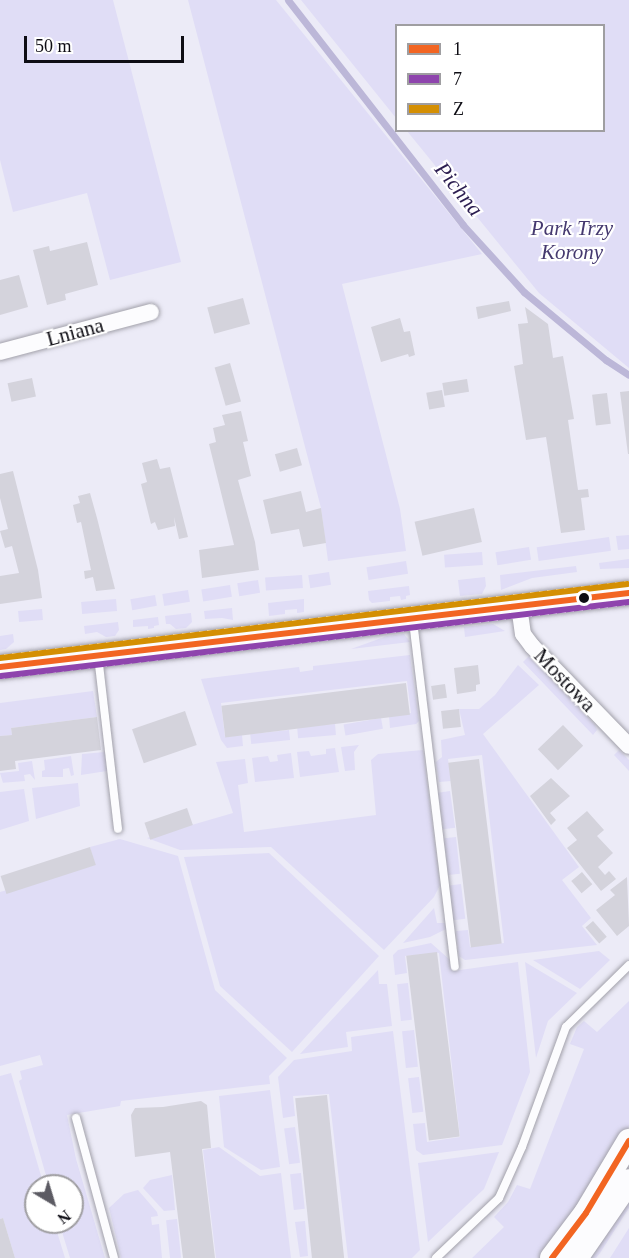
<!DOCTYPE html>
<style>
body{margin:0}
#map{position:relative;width:629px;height:1258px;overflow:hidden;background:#ecebf7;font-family:Georgia,serif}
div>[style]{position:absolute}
.green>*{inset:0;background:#e0ddf6;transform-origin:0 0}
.stream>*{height:7px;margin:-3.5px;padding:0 3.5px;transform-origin:3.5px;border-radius:3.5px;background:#bcb7d8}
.building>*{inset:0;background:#d4d3dc;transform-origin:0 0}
.roads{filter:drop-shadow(0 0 2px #a2a1aa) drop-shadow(0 0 2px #a2a1aa)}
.lane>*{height:8px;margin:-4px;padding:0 4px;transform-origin:4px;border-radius:4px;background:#fcfcfe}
.street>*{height:16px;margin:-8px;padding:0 8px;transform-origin:8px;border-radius:8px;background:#fcfcfe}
.secondary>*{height:24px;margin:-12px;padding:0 12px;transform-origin:12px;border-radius:12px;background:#fcfcfe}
.bus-1>*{height:6px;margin:-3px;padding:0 3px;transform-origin:3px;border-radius:3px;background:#f26522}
.bus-2>*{height:6px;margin:-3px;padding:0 3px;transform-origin:3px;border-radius:3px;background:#8e44ad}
.bus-3>*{height:6px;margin:-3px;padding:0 3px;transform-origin:3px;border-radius:3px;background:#d48f03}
.dots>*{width:16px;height:16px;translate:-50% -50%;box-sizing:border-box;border:3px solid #fff;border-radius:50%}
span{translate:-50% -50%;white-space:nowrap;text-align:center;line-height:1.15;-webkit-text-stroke:4.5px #fff;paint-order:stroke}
.park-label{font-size:21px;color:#45396f;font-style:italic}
.street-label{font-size:21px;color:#0e0d14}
.water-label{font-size:22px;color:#2c1e51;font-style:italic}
.legend{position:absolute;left:395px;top:24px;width:210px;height:108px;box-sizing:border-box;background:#fff;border:2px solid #9f9ea1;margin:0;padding:8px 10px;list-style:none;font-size:18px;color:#0e0d14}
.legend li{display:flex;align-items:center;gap:12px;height:30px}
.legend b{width:30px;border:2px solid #9f9ea1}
.north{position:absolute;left:24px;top:1174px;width:60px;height:60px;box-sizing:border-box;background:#fff;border:2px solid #9f9ea1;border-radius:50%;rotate:142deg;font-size:16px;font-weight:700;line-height:24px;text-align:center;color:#0e0d14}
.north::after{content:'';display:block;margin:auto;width:21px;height:27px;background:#5c5b63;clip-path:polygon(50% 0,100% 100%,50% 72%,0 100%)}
.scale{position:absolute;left:24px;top:36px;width:160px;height:27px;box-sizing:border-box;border:3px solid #0e0d14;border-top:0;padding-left:8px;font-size:18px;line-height:21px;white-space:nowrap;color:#0e0d14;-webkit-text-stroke:4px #fff;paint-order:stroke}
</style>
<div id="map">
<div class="green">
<i style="clip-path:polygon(0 0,113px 0,181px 262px,110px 280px,87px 193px,13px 212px,0 160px)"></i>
<i style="clip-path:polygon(188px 0,276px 0,482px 254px,342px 284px,400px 509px,406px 551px,328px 561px,321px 508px)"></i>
<i style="clip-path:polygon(301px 0,629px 0,629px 368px,539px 293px,407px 131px,604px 130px,604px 26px,396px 26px,396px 118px)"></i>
<i style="clip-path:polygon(629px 535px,629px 549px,618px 550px,616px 536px)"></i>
<i style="left:609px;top:537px;width:14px;height:73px;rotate:82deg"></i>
<i style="left:529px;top:547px;width:13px;height:34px;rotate:81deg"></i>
<i style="left:482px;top:552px;width:13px;height:38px;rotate:86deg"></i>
<i style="clip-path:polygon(629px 559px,629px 568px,600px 569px,599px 563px)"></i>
<i style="left:406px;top:561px;width:13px;height:40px;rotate:81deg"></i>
<i style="clip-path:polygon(576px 566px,577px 572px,532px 578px,501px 590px,500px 575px)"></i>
<i style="left:329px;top:572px;width:13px;height:21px;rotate:81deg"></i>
<i style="left:302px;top:575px;width:13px;height:37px;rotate:86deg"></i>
<i style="clip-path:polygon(485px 577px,486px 586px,482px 594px,460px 596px,458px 580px)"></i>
<i style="left:258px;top:580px;width:13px;height:21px;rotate:81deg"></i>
<i style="left:230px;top:585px;width:12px;height:29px;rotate:81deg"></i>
<i style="clip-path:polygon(409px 586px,410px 595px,406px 596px,406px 599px,401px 600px,400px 596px,390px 597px,390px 601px,372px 603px,369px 600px,368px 591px)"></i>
<i style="left:188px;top:590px;width:12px;height:26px;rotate:81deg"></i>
<i style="left:155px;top:595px;width:11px;height:25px;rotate:80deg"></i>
<i style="left:116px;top:599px;width:12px;height:35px;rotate:85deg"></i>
<i style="clip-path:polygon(304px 599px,304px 612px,297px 613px,297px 609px,285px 610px,285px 614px,269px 616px,268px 603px)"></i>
<i style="clip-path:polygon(232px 608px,233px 620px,222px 618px,205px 619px,204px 611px)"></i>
<i style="left:42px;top:609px;width:11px;height:24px;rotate:85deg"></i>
<i style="clip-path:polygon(191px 613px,192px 622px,186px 628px,176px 629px,170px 624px,166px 624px,165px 616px)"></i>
<i style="clip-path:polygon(158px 617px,159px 625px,154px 626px,154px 628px,148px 629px,148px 626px,133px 627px,133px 620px)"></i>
<i style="clip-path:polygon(118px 622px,119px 630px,115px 636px,106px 637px,97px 632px,85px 634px,84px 626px)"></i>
<i style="clip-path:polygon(493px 624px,505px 631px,465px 637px,464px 627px)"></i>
<i style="clip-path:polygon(13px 634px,14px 642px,6px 649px,0 650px,0 636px)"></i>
<i style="clip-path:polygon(404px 634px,410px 642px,351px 649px,387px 636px)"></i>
<i style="clip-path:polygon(410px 655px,419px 721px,416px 724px,390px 728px,389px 716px,411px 713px,407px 681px,221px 703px,225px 737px,242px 735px,243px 746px,227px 748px,221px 740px,201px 679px,299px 667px,300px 672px,313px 670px,313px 666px)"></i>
<i style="clip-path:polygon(529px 656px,595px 725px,597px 730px,593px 735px,523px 662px)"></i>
<i style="clip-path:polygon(518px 665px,539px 685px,483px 734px,579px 867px,562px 880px,591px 918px,582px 926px,597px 945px,465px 960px,459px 956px,456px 931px,468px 930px,470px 947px,504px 943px,482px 755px,448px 759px,451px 781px,439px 782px,436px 762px,442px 757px,441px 740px,465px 735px,459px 709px,479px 709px,495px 695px)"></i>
<i style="clip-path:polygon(93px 691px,97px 717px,11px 728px,12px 735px,0 736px,0 703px)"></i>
<i style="left:381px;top:718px;width:11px;height:38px;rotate:80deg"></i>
<i style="left:335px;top:724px;width:11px;height:38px;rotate:85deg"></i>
<i style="left:289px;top:730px;width:10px;height:39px;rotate:84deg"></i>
<i style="clip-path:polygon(359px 745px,354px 752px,355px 770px,345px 771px,341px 747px)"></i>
<i style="clip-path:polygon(335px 748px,339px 772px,300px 777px,297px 752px,309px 751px,311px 756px,326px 754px,326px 749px)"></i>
<i style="clip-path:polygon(423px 750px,440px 885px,434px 897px,384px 950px,271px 847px,180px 850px,147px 838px,233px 813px,216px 762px,245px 759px,248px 783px,238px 785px,244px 832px,376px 815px,371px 760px,378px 754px)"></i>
<i style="clip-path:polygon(619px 750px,629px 760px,629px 771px,614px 755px)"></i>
<i style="clip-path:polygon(105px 752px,107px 771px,81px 775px,82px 754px)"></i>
<i style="clip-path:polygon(291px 753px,294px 778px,255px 782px,252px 758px,268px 756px,270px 762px,278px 761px,277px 755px)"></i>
<i style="clip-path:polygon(71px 756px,74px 775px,71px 776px,69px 768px,63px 769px,63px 777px,42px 777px,42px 771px,45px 770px,44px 760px)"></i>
<i style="clip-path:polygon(32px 761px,35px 780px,30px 774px,24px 775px,25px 781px,0 783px,3px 783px,0 773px,19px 771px,18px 763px)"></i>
<i style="clip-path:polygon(78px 783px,80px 806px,36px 819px,32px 788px)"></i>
<i style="clip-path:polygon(24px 789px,29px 821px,0 830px,0 792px)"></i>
<i style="left:450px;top:791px;width:37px;height:12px;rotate:82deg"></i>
<i style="left:456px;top:837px;width:37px;height:12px;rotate:84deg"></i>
<i style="clip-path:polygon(120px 839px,178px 856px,215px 990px,287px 1058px,269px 1076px,270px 1084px,121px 1101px,120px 1106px,67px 1115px,76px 1159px,105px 1258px,70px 1258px,59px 1222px,72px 1222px,72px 1186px,49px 1186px,19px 1081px,22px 1079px,20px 1071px,43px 1065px,40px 1055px,0 1066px,0 892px,95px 865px,90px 847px)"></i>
<i style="clip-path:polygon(269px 853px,379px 956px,292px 1052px,220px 986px,184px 857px)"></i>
<i style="left:461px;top:884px;width:35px;height:12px;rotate:83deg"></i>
<i style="clip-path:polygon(434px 908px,437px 923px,445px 923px,446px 929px,430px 937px,403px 943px)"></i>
<i style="clip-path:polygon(431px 943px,449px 959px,453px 971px,518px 962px,530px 1072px,502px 1145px,423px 1155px,416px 1150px,413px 1124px,425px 1123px,427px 1142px,460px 1137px,439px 953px,405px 956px,407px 973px,395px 975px,393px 955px,398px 950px)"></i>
<i style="clip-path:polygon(599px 951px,610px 960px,580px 989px,533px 960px)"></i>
<i style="clip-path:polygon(525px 962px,577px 993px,548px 1021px,536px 1058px)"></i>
<i style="clip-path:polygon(378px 970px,379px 984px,387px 984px,392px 1026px,346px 1032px,348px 1047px,300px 1054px)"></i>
<i style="left:408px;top:983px;width:37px;height:11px;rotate:84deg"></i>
<i style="clip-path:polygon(629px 1001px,629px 1126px,595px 1182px,542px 1258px,472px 1258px,504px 1227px,494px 1217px,508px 1202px,517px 1185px,530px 1189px,584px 1049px,570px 1044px,577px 1027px,584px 1021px,597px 1032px)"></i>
<i style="left:414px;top:1030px;width:37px;height:12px;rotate:84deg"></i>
<i style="clip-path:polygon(393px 1031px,420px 1250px,412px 1258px,348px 1258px,329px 1094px,293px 1096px,295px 1116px,283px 1118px,278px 1077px,294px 1060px,352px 1051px,351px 1037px)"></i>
<i style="clip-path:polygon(11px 1073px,44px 1186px,36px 1186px,36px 1222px,54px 1222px,65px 1258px,15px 1258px,3px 1218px,0 1219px,0 1076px)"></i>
<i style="left:419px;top:1077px;width:35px;height:11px;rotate:83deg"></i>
<i style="clip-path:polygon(270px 1090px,280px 1167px,261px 1170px,224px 1147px,219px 1096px)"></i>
<i style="left:295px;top:1127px;width:36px;height:11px;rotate:82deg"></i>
<i style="clip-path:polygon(219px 1147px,260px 1176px,281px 1173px,291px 1258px,216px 1258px,203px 1150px)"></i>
<i style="clip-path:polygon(499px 1152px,484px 1189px,428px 1242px,418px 1163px)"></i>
<i style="left:301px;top:1173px;width:36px;height:11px;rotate:84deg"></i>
<i style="clip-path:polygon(172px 1175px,175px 1210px,164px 1211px,143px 1188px,150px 1180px)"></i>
<i style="clip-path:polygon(138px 1190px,157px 1212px,158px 1216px,151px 1217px,152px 1225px,159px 1224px,162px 1258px,121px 1258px,109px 1208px,124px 1194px)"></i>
<i style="clip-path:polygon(629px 1193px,629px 1208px,600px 1253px,596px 1258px,586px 1258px)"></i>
<i style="left:177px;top:1219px;width:39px;height:11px;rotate:84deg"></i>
<i style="clip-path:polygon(305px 1221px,308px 1256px,300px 1257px,295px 1222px)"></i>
<i style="clip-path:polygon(629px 1228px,629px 1258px,610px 1258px)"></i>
</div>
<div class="stream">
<i style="left:288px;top:0;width:285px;rotate:52.1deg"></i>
<i style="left:463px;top:225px;width:91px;rotate:47.7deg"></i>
<i style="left:524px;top:292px;width:107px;rotate:39.7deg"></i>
<i style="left:606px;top:360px;width:27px;rotate:33deg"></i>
</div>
<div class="building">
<i style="clip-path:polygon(87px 242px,98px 285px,65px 294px,66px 300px,47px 305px,33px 250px,49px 246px,50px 251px)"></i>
<i style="clip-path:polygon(19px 275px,28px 307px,0 315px,0 280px)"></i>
<i style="left:243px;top:298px;width:27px;height:37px;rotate:75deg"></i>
<i style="clip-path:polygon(509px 301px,511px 311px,478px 319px,476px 307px)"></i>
<i style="clip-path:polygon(525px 307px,548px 324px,553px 358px,563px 356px,574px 419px,568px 420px,578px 490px,588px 489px,589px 497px,581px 498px,585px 530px,561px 533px,546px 437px,526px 440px,514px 366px,523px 364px,518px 324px,528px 323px)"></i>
<i style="clip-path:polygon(400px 318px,404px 332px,410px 331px,415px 355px,409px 357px,408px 354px,381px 362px,371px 327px)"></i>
<i style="left:230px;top:363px;width:40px;height:16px;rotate:74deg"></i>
<i style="left:32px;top:378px;width:19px;height:25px;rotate:78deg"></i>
<i style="left:467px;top:379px;width:13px;height:25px;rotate:81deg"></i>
<i style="left:442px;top:390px;width:17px;height:16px;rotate:80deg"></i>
<i style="clip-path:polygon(629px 391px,629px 454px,628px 454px,620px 392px)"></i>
<i style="left:607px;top:393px;width:31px;height:15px;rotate:83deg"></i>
<i style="clip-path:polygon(241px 411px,248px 441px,243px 442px,251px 476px,238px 480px,255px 542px,259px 570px,202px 578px,199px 550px,234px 545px,209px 444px,216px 442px,213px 428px,225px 425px,222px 415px)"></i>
<i style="left:297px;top:448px;width:18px;height:23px;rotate:74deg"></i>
<i style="clip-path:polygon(157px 459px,160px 469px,170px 467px,188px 537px,179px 539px,174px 517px,175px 526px,158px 530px,155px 522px,151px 524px,141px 484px,147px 482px,142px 463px)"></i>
<i style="clip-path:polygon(13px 471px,38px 570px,42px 598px,0 604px,0 576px,19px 573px,12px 546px,5px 548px,0 531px,8px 529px,0 498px,0 474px)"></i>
<i style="clip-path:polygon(301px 491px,306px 512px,321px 508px,326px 543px,303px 547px,299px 529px,271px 534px,263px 500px)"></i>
<i style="clip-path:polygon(90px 493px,97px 518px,115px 589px,96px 591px,93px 577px,85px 579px,84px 571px,91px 570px,81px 522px,77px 523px,73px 505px,80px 503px,78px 496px)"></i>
<i style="left:474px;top:508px;width:35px;height:61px;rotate:77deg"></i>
<i style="clip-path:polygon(478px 665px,480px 684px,476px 685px,476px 691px,457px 694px,454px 668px)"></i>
<i style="left:406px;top:683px;width:32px;height:186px;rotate:83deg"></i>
<i style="left:445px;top:684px;width:14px;height:14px;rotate:82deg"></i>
<i style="left:459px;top:709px;width:18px;height:18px;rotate:84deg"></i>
<i style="left:185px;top:711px;width:36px;height:56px;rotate:71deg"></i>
<i style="clip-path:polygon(97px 717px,101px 750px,15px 761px,16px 769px,0 771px,0 736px,12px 735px,11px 728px)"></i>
<i style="left:563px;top:725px;width:29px;height:35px;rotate:46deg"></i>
<i style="left:479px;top:759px;width:186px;height:31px;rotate:83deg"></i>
<i style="clip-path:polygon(551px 778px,570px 796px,550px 813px,556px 820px,551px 825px,530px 796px)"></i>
<i style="left:187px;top:808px;width:18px;height:45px;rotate:71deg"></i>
<i style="clip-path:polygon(587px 811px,604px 830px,597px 836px,613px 853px,598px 867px,605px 875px,609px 871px,616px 879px,601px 891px,567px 848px,577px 840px,567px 828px)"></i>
<i style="left:90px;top:847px;width:19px;height:94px;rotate:72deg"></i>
<i style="left:582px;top:872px;width:16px;height:14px;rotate:50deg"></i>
<i style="clip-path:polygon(627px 877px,629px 926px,617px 936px,596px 910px,615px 895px,610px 890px)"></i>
<i style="left:593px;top:921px;width:21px;height:10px;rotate:49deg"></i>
<i style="left:437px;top:952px;width:186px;height:31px;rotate:83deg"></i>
<i style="left:327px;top:1095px;width:164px;height:32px;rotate:84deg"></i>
<i style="clip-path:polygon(201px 1101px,207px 1105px,211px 1148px,202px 1149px,215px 1258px,183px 1258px,170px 1152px,135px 1157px,131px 1115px,135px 1108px,163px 1107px)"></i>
<i style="clip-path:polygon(3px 1218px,15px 1258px,0 1258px,0 1219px)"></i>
</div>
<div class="roads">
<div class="lane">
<i style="left:413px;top:621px;width:348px;rotate:83.1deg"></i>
<i style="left:98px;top:656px;width:174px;rotate:83.4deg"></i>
<i style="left:76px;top:1118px;width:145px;rotate:74.8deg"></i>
<i style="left:436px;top:1258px;width:87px;rotate:-43.6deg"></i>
<i style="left:499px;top:1198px;width:56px;rotate:-65.7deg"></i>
<i style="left:522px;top:1147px;width:128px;rotate:-69.9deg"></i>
<i style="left:566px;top:1027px;width:88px;rotate:-44.5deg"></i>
</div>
<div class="street">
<i style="left:0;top:352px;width:156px;rotate:-14.8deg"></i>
<i style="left:519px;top:606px;width:28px;rotate:82deg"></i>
<i style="left:523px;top:634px;width:15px;rotate:53deg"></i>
<i style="left:532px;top:646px;width:139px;rotate:45.9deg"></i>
</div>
<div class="secondary">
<i style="left:0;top:667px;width:633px;rotate:-6.71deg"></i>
<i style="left:552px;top:1258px;width:56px;rotate:-52.9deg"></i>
<i style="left:586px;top:1213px;width:84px;rotate:-59.2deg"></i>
<i style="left:576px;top:1258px;width:93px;rotate:-55.5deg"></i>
</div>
</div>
<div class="bus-1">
<i style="left:0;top:667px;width:633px;rotate:-6.71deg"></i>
<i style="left:552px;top:1258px;width:56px;rotate:-52.9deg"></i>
<i style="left:586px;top:1213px;width:84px;rotate:-59.2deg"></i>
</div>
<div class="bus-2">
<i style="left:1px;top:676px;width:632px;rotate:-6.72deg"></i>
</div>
<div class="bus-3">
<i style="left:0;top:658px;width:632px;rotate:-6.72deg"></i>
</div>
<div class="dots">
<i style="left:584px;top:598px;background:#0e0d14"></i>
</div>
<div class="park-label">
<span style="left:572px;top:240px">Park Trzy<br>Korony</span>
</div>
<div class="street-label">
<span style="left:75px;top:332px;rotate:-15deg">Lniana</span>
<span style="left:565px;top:680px;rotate:46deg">Mostowa</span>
</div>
<div class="water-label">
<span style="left:459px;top:189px;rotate:51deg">Pichna</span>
</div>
<ul class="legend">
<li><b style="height:8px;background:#f26522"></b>1</li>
<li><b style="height:8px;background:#8e44ad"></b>7</li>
<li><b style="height:8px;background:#d48f03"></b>Z</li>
</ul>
<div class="north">N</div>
<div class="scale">50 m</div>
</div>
